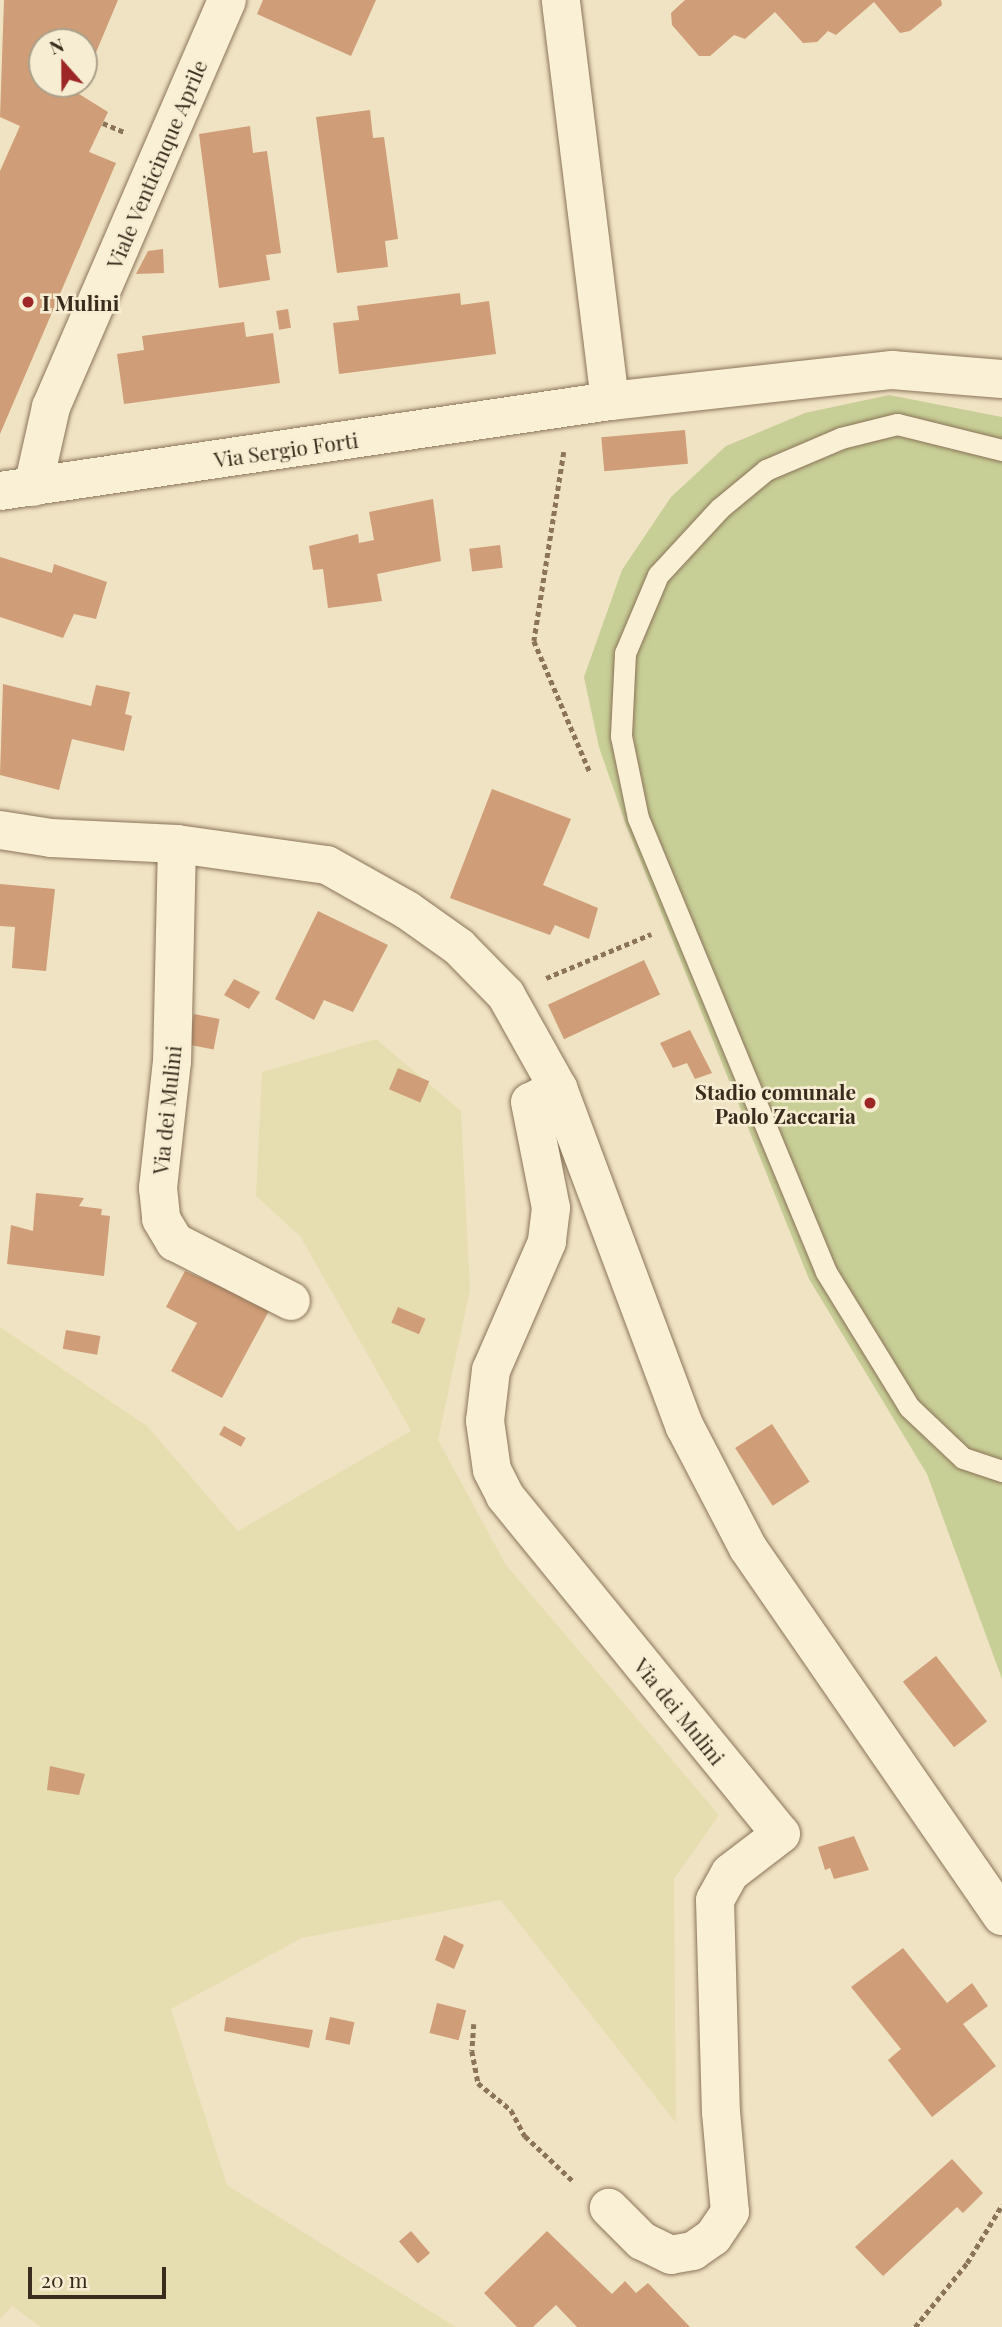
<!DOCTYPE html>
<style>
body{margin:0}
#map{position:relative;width:1002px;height:2327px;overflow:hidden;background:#f0e3c3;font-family:"Playfair Display",serif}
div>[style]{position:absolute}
.farmland>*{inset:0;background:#e6deb0}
.green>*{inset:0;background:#c7ce96}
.building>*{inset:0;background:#cf9d77;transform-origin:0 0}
.path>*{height:4.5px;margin-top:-2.25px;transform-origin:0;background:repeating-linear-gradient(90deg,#8b7459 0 5px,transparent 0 8.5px)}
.roads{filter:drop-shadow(0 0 2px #8b7459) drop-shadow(0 0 2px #8b7459)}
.lane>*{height:21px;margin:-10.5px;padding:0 10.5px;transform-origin:10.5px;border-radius:10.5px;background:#faf0d6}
.street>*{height:38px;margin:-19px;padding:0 19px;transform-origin:19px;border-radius:19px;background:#faf0d6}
.dots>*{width:19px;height:19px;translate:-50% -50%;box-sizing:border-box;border:4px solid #f7edd2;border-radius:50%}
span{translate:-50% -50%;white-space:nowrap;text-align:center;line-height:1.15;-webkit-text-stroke:5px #f7edd2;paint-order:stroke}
.street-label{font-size:21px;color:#3a2c1d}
.poi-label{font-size:21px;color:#3a2c1d;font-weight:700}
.left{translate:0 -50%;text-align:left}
.right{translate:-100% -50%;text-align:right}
.north{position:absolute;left:28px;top:28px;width:70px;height:70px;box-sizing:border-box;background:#f7edd2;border:2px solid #aba08a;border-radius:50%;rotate:339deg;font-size:19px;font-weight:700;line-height:28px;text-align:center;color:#3a2c1d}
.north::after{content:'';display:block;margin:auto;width:24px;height:32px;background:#9c2726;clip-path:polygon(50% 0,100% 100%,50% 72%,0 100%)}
.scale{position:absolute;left:28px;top:2267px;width:138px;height:32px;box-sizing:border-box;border:4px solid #3a2c1d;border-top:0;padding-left:9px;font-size:21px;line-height:24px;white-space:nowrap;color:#3a2c1d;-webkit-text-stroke:5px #f7edd2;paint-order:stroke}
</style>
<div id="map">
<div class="farmland">
<i style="clip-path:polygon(376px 1039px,461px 1111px,470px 1290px,438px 1440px,506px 1565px,719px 1815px,674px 1879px,676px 2123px,501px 1900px,302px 1938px,171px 2009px,227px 2185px,456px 2327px,41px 2327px,12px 2306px,0 2319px,0 1327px,147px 1426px,238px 1531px,411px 1431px,300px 1236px,256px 1196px,262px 1072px)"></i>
</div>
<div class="green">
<i style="clip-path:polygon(889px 395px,1002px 417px,1002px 1679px,927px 1474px,809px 1279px,626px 825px,599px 747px,584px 677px,622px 570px,671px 497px,726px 446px,805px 413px)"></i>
</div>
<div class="building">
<i style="clip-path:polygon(4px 0,118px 0,84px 81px,84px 42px,42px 42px,42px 84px,83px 84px,79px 94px,108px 112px,89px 152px,116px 163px,0 434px,0 171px,20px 126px,0 117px)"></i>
<i style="clip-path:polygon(263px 0,376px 0,351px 56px,257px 14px)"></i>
<i style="clip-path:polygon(685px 0,941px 0,942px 5px,910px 31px,900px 33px,874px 2px,836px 35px,828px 31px,817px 42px,803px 43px,775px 12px,745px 39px,734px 35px,710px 56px,699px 56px,672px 25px,671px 13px)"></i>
<i style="clip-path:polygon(370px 110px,373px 138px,384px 137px,398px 239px,385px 241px,388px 267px,337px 273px,316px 117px)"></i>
<i style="clip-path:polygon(250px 126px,253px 153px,267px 151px,281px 253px,266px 255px,270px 280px,219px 288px,199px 134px)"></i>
<i style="clip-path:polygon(163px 249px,164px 273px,136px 274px,148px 251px)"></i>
<i style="clip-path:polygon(460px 293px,461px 305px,489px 301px,496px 354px,339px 374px,333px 323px,359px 320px,357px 306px)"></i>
<i style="left:288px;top:309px;width:19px;height:12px;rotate:81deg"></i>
<i style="clip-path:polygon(244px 322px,246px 337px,273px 333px,280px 383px,124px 404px,117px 354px,144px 350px,142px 336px)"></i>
<i style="left:685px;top:430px;width:34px;height:84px;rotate:85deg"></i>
<i style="clip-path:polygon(433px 499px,441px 561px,377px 574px,382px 601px,328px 608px,323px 569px,313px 570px,309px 546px,358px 534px,359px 543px,374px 540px,369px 512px)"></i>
<i style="left:500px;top:545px;width:23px;height:31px;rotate:83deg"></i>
<i style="clip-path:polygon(0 557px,52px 573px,54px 564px,107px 582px,96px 619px,74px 614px,63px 638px,0 617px)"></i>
<i style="clip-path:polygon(3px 684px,91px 706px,96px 685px,130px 692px,125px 714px,132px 716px,124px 751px,72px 739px,59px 790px,0 775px)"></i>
<i style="clip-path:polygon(492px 789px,571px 819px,543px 885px,598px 908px,589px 939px,555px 925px,550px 935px,450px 898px)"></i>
<i style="clip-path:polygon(0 884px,55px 889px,46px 971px,12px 968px,15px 927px,0 926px)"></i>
<i style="clip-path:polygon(318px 911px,388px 945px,353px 1012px,324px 1000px,314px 1020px,275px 999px)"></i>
<i style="left:644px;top:960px;width:38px;height:106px;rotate:65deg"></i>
<i style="clip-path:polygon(234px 979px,260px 992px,249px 1009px,224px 995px)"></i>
<i style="left:194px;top:1014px;width:26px;height:31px;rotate:11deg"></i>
<i style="clip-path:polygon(690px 1030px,712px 1073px,695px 1079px,687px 1063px,673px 1068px,660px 1043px)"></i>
<i style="left:398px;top:1068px;width:34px;height:23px;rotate:23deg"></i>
<i style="clip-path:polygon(36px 1193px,84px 1198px,79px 1206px,102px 1209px,101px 1215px,110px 1216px,104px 1276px,7px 1264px,11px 1225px,33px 1231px)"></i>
<i style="clip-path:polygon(185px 1271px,210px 1282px,214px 1274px,248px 1290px,243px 1299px,269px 1311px,222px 1398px,171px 1371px,197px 1323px,166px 1307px)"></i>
<i style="left:398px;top:1307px;width:30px;height:17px;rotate:23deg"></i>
<i style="left:66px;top:1330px;width:35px;height:19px;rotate:10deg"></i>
<i style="left:772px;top:1424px;width:69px;height:44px;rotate:57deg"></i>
<i style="left:224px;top:1426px;width:25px;height:10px;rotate:29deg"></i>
<i style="left:936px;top:1656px;width:83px;height:42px;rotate:52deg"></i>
<i style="clip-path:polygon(50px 1766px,85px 1774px,79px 1795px,47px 1790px)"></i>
<i style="clip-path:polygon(854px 1836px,869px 1870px,834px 1879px,830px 1868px,825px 1870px,818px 1847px)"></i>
<i style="clip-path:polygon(444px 1935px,464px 1945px,454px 1969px,435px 1960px)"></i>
<i style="clip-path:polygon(903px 1948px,947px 2003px,972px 1983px,988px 2006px,963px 2024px,996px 2066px,932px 2117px,888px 2060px,901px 2049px,851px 1987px)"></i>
<i style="left:437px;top:2003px;width:30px;height:31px;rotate:14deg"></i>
<i style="clip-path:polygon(226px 2017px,313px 2030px,309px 2048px,224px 2031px)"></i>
<i style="left:330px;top:2017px;width:25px;height:23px;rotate:12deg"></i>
<i style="clip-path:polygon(952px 2159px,983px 2193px,963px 2213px,957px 2207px,883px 2276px,855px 2247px)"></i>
<i style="left:411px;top:2231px;width:29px;height:16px;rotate:49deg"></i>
<i style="clip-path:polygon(547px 2231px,612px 2294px,625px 2281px,636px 2293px,648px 2283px,690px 2327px,577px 2327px,556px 2305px,533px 2327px,517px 2327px,484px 2293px)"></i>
</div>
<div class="path">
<i style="left:103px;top:123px;width:23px;rotate:23deg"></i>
<i style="left:564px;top:452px;width:191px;rotate:99deg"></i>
<i style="left:534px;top:641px;width:142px;rotate:66.9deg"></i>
<i style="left:546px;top:978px;width:114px;rotate:-22.7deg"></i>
<i style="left:474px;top:2024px;width:27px;rotate:94deg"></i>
<i style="left:472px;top:2051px;width:33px;rotate:79deg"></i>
<i style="left:478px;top:2083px;width:43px;rotate:39.3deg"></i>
<i style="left:511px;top:2110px;width:30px;rotate:62deg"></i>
<i style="left:525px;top:2136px;width:67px;rotate:43.2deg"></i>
<i style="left:915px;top:2327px;width:82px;rotate:-50.9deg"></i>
<i style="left:967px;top:2263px;width:68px;rotate:-58.9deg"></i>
</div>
<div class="roads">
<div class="lane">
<i style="left:1002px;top:450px;width:108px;rotate:-166.1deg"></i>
<i style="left:897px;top:424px;width:58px;rotate:166deg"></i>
<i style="left:841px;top:438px;width:82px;rotate:156.9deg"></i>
<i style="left:766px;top:470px;width:60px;rotate:140.4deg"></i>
<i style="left:720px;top:508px;width:91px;rotate:132.8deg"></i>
<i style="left:658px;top:575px;width:85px;rotate:112.9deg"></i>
<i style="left:625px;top:653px;width:83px;rotate:92.8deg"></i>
<i style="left:621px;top:736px;width:84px;rotate:78.3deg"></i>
<i style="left:638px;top:818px;width:491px;rotate:67.5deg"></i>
<i style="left:826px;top:1272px;width:158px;rotate:58.4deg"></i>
<i style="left:909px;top:1407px;width:74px;rotate:43.4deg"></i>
<i style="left:963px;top:1458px;width:41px;rotate:18.4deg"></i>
</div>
<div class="street">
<i style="left:610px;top:401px;width:284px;rotate:-6.3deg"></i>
<i style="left:892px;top:370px;width:110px;rotate:4.7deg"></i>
<i style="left:33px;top:487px;width:82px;rotate:-77.3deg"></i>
<i style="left:51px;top:407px;width:443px;rotate:-66.6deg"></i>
<i style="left:0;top:491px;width:617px;rotate:-8.39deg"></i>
<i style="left:610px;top:401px;width:404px;rotate:-97deg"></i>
<i style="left:0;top:830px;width:52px;rotate:8.9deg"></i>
<i style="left:51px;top:838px;width:126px;rotate:2.7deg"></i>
<i style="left:177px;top:844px;width:151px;rotate:8deg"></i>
<i style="left:327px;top:865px;width:92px;rotate:29.4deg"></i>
<i style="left:407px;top:910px;width:64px;rotate:35.4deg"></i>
<i style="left:459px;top:947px;width:67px;rotate:45.6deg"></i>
<i style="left:506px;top:995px;width:107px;rotate:60.8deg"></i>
<i style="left:558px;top:1088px;width:362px;rotate:69.5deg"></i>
<i style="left:685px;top:1427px;width:136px;rotate:62.5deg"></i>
<i style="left:748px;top:1548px;width:447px;rotate:55.4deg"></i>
<i style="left:177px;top:844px;width:217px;rotate:91.3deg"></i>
<i style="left:172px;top:1061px;width:128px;rotate:96.3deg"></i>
<i style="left:158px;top:1188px;width:31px;rotate:84deg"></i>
<i style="left:161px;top:1219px;width:27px;rotate:59deg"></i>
<i style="left:175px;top:1242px;width:130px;rotate:27deg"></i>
<i style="left:558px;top:1088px;width:31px;rotate:153deg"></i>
<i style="left:530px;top:1102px;width:108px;rotate:78.8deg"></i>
<i style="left:551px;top:1208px;width:34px;rotate:97deg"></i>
<i style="left:547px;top:1242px;width:140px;rotate:113.6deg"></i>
<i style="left:491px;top:1370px;width:51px;rotate:96.7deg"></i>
<i style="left:485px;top:1421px;width:49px;rotate:81.9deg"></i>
<i style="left:492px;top:1470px;width:29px;rotate:63deg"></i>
<i style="left:505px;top:1496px;width:436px;rotate:50.8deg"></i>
<i style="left:781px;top:1834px;width:64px;rotate:142.6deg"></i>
<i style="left:730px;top:1873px;width:31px;rotate:119deg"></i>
<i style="left:715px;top:1900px;width:212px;rotate:88.4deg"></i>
<i style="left:721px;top:2112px;width:100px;rotate:84.9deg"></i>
<i style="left:730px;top:2212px;width:30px;rotate:124deg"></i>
<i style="left:713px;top:2237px;width:24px;rotate:145deg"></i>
<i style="left:693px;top:2251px;width:22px;rotate:170deg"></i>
<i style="left:671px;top:2255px;width:32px;rotate:-154deg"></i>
<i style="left:642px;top:2241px;width:47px;rotate:-135deg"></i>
</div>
</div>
<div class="dots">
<i style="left:28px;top:302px;background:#9c2726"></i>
<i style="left:870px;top:1103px;background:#9c2726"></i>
</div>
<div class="street-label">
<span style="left:156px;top:164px;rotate:-67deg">Viale Venticinque Aprile</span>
<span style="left:286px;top:449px;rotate:-8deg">Via Sergio Forti</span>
<span style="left:166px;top:1110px;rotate:-84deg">Via dei Mulini</span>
<span style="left:680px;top:1711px;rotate:51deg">Via dei Mulini</span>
</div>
<div class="poi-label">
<span class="left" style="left:42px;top:302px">I Mulini</span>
<span class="right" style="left:856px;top:1103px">Stadio comunale<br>Paolo Zaccaria</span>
</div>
<div class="north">N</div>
<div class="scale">20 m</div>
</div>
